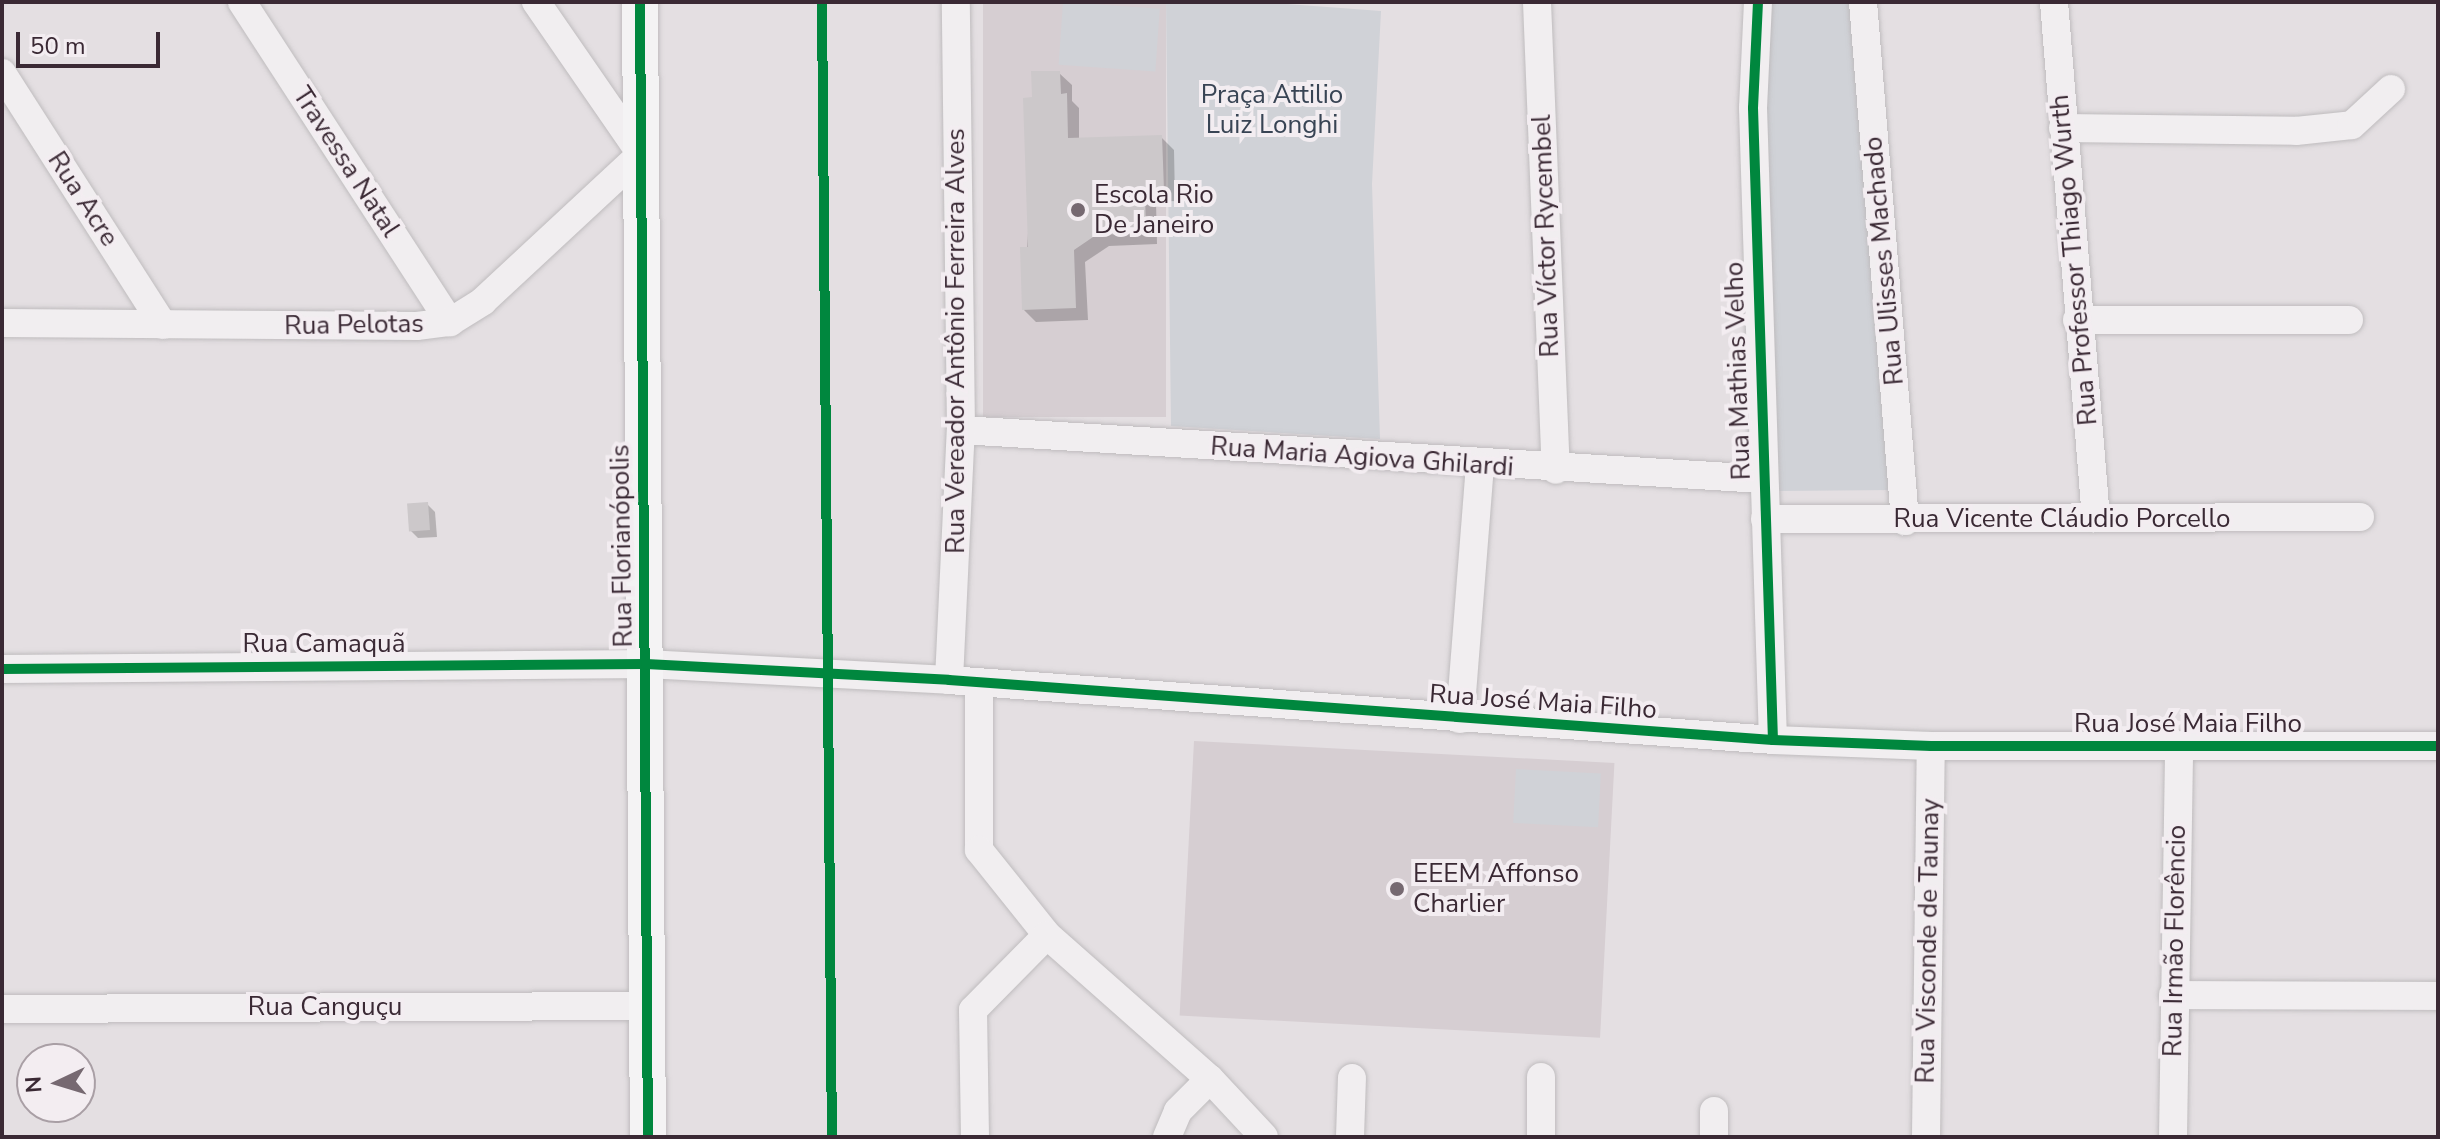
<!DOCTYPE html>
<meta charset="utf-8">
<style>
body{margin:0}
#map{position:relative;width:2440px;height:1139px;overflow:hidden;background:#e4dfe2;font-family:"Nunito Sans",sans-serif}
div>[style]{position:absolute}
.built>*{inset:0;background:#d6ced2;transform-origin:0 0}
.green>*{inset:0;background:#d0d2d7;transform-origin:0 0}
.shadow>*{inset:0;background:#0003}
.building>*{inset:0;background:#ccc8ca;transform-origin:0 0}
.roads{filter:drop-shadow(0 0 2px #bfbcbe) drop-shadow(0 0 2px #bfbcbe)}
.minor>*{height:28px;margin:-14px;padding:0 14px;transform-origin:14px;border-radius:14px;background:#f1eef0}
.major>*{height:36px;margin:-18px;padding:0 18px;transform-origin:18px;border-radius:18px;background:#f4f3f4}
.cycleway>*{height:10px;margin:-5px;padding:0 5px;transform-origin:5px;border-radius:5px;background:#00873e}
.dots>*{width:22px;height:22px;translate:-50% -50%;box-sizing:border-box;border:4px solid #f3edf1;border-radius:50%}
span{translate:-50% -50%;white-space:nowrap;text-align:center;line-height:1.15;-webkit-text-stroke:8px #f3edf1;paint-order:stroke}
.park-label{font-size:26px;color:#384454}
.street-label{font-size:26px;color:#3a2934}
.poi-label{font-size:26px;color:#3a2934}
.left{translate:0 -50%;text-align:left}
.frame{position:absolute;inset:0;border:4px solid #3a2934;pointer-events:none}
.north{position:absolute;left:16px;top:1043px;width:80px;height:80px;box-sizing:border-box;background:#f3edf1;border:2px solid #a99fa5;border-radius:50%;rotate:266deg;font-size:22px;font-weight:700;line-height:32px;text-align:center;color:#3a2934}
.north::after{content:'';display:block;margin:auto;width:28px;height:36px;background:#766971;clip-path:polygon(50% 0,100% 100%,50% 72%,0 100%)}
.scale{position:absolute;left:16px;top:32px;width:144px;height:36px;box-sizing:border-box;border:4px solid #3a2934;border-top:0;padding-left:10px;font-size:24px;line-height:28px;white-space:nowrap;color:#3a2934;-webkit-text-stroke:6px #f3edf1;paint-order:stroke}
</style>
<div id="map">
<div class="built">
<i style="left:983px;top:2px;width:183px;height:415px"></i>
<i style="left:1194px;top:741px;width:421px;height:275px;rotate:3deg"></i>
</div>
<div class="green">
<i style="left:1063px;top:2px;width:97px;height:63px;rotate:4deg"></i>
<i style="clip-path:polygon(1166px 2px,1261px 2px,1381px 11px,1372px 184px,1380px 439px,1171px 426px)"></i>
<i style="clip-path:polygon(1760px 2px,1856px 2px,1893px 490px,1771px 491px)"></i>
<i style="left:1516px;top:769px;width:85px;height:54px;rotate:3deg"></i>
</div>
<div class="shadow">
<i style="clip-path:polygon(1059px 73px,1072px 85px,1072px 101px,1079px 108px,1079px 140px,1161px 137px,1174px 150px,1175px 201px,1156px 202px,1157px 244px,1109px 246px,1085px 262px,1088px 320px,1036px 322px,1024px 310px,1035px 99px)"></i>
<i style="clip-path:polygon(427px 504px,435px 512px,437px 537px,418px 538px,410px 530px)"></i>
</div>
<div class="building">
<i style="clip-path:polygon(1031px 71px,1060px 71px,1061px 94px,1067px 93px,1068px 138px,1162px 135px,1164px 190px,1145px 191px,1146px 233px,1096px 235px,1074px 250px,1076px 308px,1022px 310px,1020px 247px,1028px 247px,1023px 98px,1032px 97px)"></i>
<i style="left:428px;top:502px;width:28px;height:21px;rotate:86deg"></i>
</div>
<div class="roads">
<div class="minor">
<i style="left:242px;top:2px;width:382px;rotate:57deg"></i>
<i style="left:1537px;top:2px;width:468px;rotate:87.7deg"></i>
<i style="left:1758px;top:2px;width:106px;rotate:92.7deg"></i>
<i style="left:1753px;top:108px;width:632px;rotate:88.19deg"></i>
<i style="left:1863px;top:2px;width:521px;rotate:85.37deg"></i>
<i style="left:2054px;top:2px;width:518px;rotate:85.35deg"></i>
<i style="left:2px;top:73px;width:299px;rotate:57.4deg"></i>
<i style="left:2063px;top:128px;width:233px;rotate:0.7deg"></i>
<i style="left:2296px;top:131px;width:56px;rotate:-6.1deg"></i>
<i style="left:2352px;top:125px;width:53px;rotate:-42.7deg"></i>
<i style="left:2077px;top:320px;width:272px"></i>
<i style="left:2px;top:323px;width:415px;rotate:0.4deg"></i>
<i style="left:417px;top:326px;width:33px;rotate:-7deg"></i>
<i style="left:450px;top:322px;width:39px;rotate:-32deg"></i>
<i style="left:483px;top:301px;width:216px;rotate:-42.9deg"></i>
<i style="left:641px;top:154px;width:185px;rotate:-124.6deg"></i>
<i style="left:961px;top:430px;width:803px;rotate:3.5deg"></i>
<i style="left:1765px;top:519px;width:595px;rotate:-0.19deg"></i>
<i style="left:2px;top:669px;width:644px;rotate:-0.44deg"></i>
<i style="left:646px;top:664px;width:303px;rotate:3deg"></i>
<i style="left:949px;top:680px;width:826px;rotate:4.16deg"></i>
<i style="left:1773px;top:740px;width:158px;rotate:2.2deg"></i>
<i style="left:1931px;top:746px;width:507px"></i>
<i style="left:949px;top:680px;width:250px;rotate:-87.3deg"></i>
<i style="left:961px;top:430px;width:428px;rotate:-90.7deg"></i>
<i style="left:979px;top:683px;width:167px;rotate:90deg"></i>
<i style="left:979px;top:850px;width:109px;rotate:51.3deg"></i>
<i style="left:1047px;top:935px;width:217px;rotate:41.5deg"></i>
<i style="left:1210px;top:1079px;width:79px;rotate:47deg"></i>
<i style="left:1460px;top:719px;width:254px;rotate:-85.5deg"></i>
<i style="left:2173px;top:995px;width:265px;rotate:0.2deg"></i>
<i style="left:2px;top:1009px;width:645px;rotate:-0.27deg"></i>
<i style="left:1714px;top:1111px;width:26px;rotate:90deg"></i>
<i style="left:975px;top:1137px;width:127px;rotate:-90.9deg"></i>
<i style="left:973px;top:1010px;width:105px;rotate:-45.4deg"></i>
<i style="left:1167px;top:1137px;width:28px;rotate:-67deg"></i>
<i style="left:1178px;top:1111px;width:45px;rotate:-45deg"></i>
<i style="left:1350px;top:1137px;width:59px;rotate:-88.1deg"></i>
<i style="left:1541px;top:1137px;width:60px;rotate:-90deg"></i>
<i style="left:1926px;top:1137px;width:391px;rotate:-89.3deg"></i>
<i style="left:2173px;top:1137px;width:392px;rotate:-89.1deg"></i>
</div>
<div class="major">
<i style="left:640px;top:2px;width:1135px;rotate:89.6deg"></i>
</div>
</div>
<div class="cycleway">
<i style="left:640px;top:2px;width:1135px;rotate:89.6deg"></i>
<i style="left:822px;top:2px;width:1135px;rotate:89.5deg"></i>
<i style="left:1758px;top:2px;width:106px;rotate:92.7deg"></i>
<i style="left:1753px;top:108px;width:632px;rotate:88.19deg"></i>
<i style="left:2px;top:669px;width:644px;rotate:-0.44deg"></i>
<i style="left:646px;top:664px;width:303px;rotate:3deg"></i>
<i style="left:949px;top:680px;width:826px;rotate:4.16deg"></i>
<i style="left:1773px;top:740px;width:158px;rotate:2.2deg"></i>
<i style="left:1931px;top:746px;width:507px"></i>
</div>
<div class="dots">
<i style="left:1078px;top:210px;background:#766971"></i>
<i style="left:1397px;top:889px;background:#766971"></i>
</div>
<div class="park-label">
<span style="left:1272px;top:110px">Praça Attilio<br>Luiz Longhi</span>
</div>
<div class="street-label">
<span style="left:346px;top:162px;rotate:57deg">Travessa Natal</span>
<span style="left:83px;top:199px;rotate:57deg">Rua Acre</span>
<span style="left:1546px;top:236px;rotate:-92deg">Rua Víctor Rycembel</span>
<span style="left:2074px;top:260px;rotate:-95deg">Rua Professor Thiago Wurth</span>
<span style="left:1884px;top:261px;rotate:-95deg">Rua Ulisses Machado</span>
<span style="left:354px;top:325px;rotate:-1deg">Rua Pelotas</span>
<span style="left:956px;top:341px;rotate:-90deg">Rua Vereador Antônio Ferreira Alves</span>
<span style="left:1738px;top:371px;rotate:-92deg">Rua Mathias Velho</span>
<span style="left:1362px;top:457px;rotate:4deg">Rua Maria Agiova Ghilardi</span>
<span style="left:2062px;top:519px">Rua Vicente Cláudio Porcello</span>
<span style="left:622px;top:546px;rotate:-91deg">Rua Florianópolis</span>
<span style="left:324px;top:644px">Rua Camaquã</span>
<span style="left:1543px;top:702px;rotate:4deg">Rua José Maia Filho</span>
<span style="left:2188px;top:724px">Rua José Maia Filho</span>
<span style="left:1928px;top:941px;rotate:-89deg">Rua Visconde de Taunay</span>
<span style="left:2175px;top:941px;rotate:-89deg">Rua Irmão Florêncio</span>
<span style="left:325px;top:1007px">Rua Canguçu</span>
</div>
<div class="poi-label">
<span class="left" style="left:1094px;top:210px">Escola Rio<br>De Janeiro</span>
<span class="left" style="left:1413px;top:889px">EEEM Affonso<br>Charlier</span>
</div>
<div class="frame"></div>
<div class="north">N</div>
<div class="scale">50 m</div>
</div>
